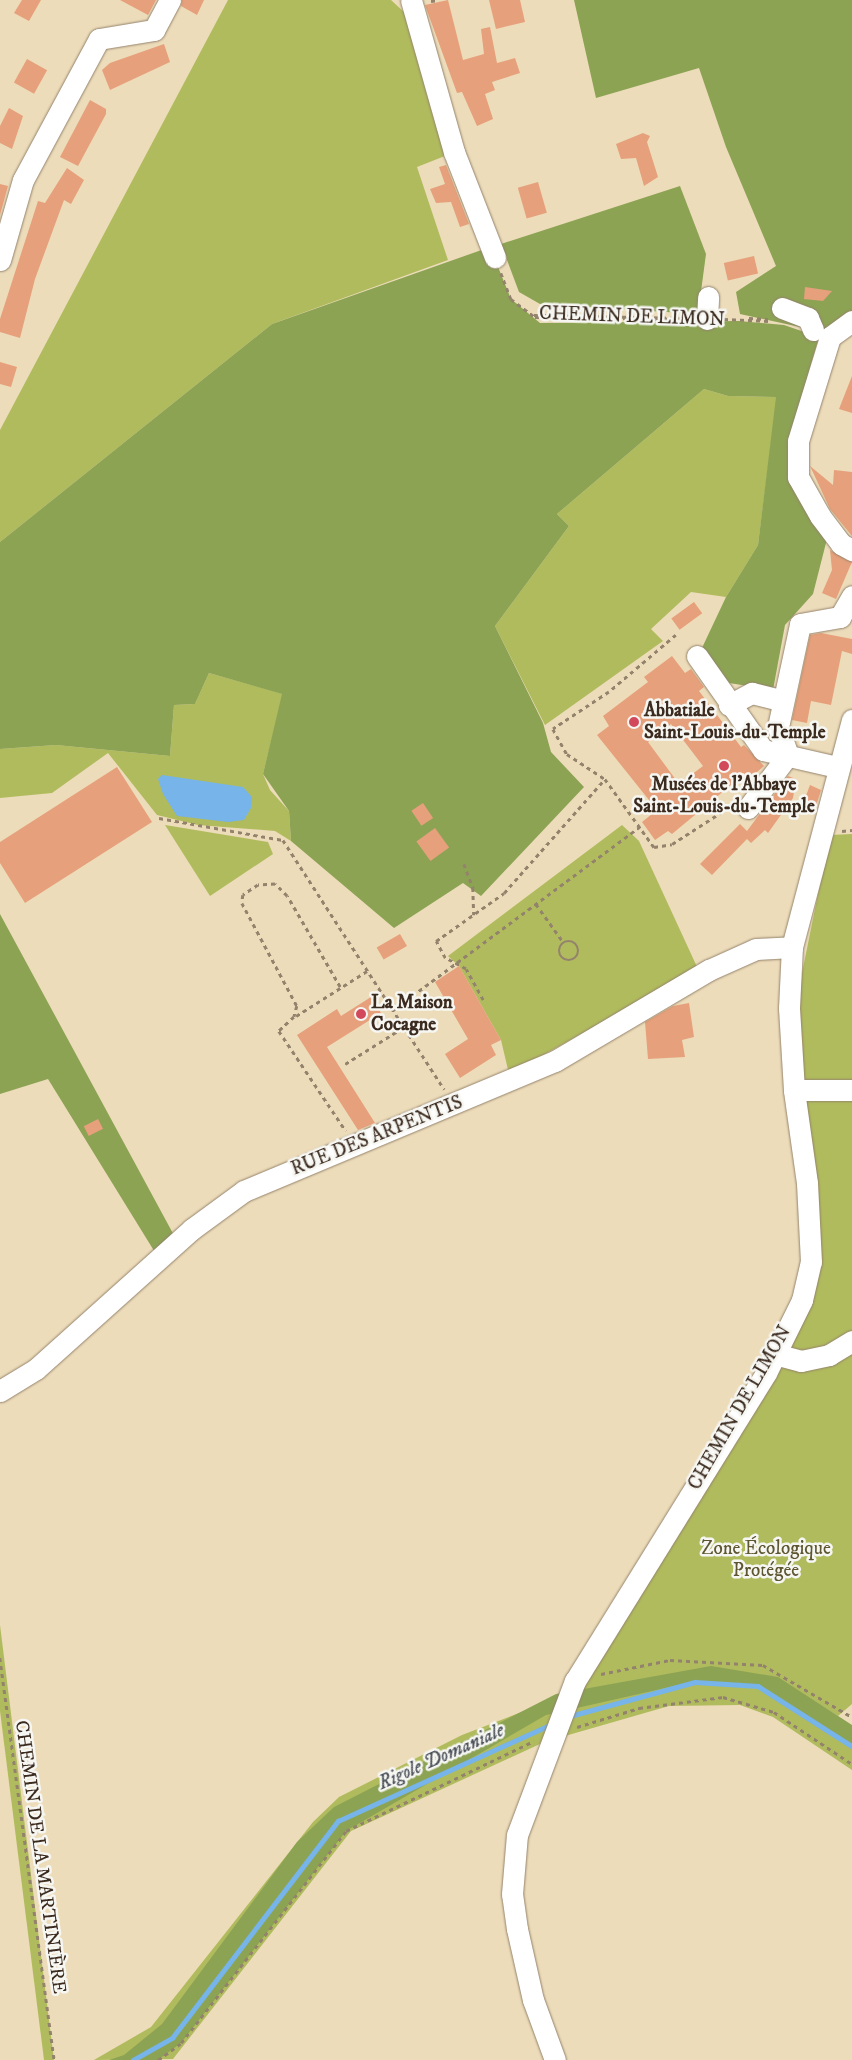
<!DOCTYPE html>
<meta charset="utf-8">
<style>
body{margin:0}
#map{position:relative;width:852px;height:2060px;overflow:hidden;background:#eddcba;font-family:"IM FELL DW Pica",serif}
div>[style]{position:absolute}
.green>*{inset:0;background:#b0bb5d}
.forest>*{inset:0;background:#8ca354}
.water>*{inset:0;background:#76b4e9}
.stream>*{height:4.5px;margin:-2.25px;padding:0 2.25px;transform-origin:2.25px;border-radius:2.25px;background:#76b4e9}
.building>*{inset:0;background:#e6a07b;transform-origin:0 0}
.path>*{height:2.5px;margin-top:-1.25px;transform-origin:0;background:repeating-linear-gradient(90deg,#94836c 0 4px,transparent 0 8px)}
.path>.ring{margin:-1.25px;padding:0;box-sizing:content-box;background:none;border:2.5px solid #94836c;border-radius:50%}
.roads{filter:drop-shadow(0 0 1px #94836c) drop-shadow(0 0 1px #94836c)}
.minor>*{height:21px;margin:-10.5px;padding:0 10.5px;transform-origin:10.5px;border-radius:10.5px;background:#fff}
.dots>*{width:14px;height:14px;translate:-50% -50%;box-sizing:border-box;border:2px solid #f6f6f2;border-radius:50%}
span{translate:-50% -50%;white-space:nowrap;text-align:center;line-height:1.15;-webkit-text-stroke:5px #f6f6f2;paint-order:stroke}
.street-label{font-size:19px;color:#3b2a1e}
.poi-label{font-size:19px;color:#3b2a1e;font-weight:700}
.left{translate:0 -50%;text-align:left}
.park-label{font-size:19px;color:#5e5631}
.water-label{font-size:20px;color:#4d535b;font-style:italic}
</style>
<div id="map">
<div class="green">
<i style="clip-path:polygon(228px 0,391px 0,405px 13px,450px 154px,417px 167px,448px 260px,272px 324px,0 542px,0 430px)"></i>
<i style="clip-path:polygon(704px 389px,728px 396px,777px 397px,758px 545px,726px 597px,691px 592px,651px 629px,663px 641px,545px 725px,495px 626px,569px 526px,557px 514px)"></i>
<i style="clip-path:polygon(209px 673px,283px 694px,263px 774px,270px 790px,289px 811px,291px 841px,275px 831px,198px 825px,157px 815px,108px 753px,52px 793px,0 798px,0 749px,56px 745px,170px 756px,174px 705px,195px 704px)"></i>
<i style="clip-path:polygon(165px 825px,268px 842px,273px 854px,210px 896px)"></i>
<i style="clip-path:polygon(622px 825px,639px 841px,698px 969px,509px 1074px,501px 1040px,459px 966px,448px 956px)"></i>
<i style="clip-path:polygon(852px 834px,852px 1081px,806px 1080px,799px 1073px,796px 1039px,802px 973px,830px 835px)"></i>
<i style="clip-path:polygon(808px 1096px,852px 1096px,852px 1704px,838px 1716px,778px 1678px,766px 1676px,852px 1729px,852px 1770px,773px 1717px,740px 1705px,669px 1706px,558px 1738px,575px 1690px,785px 1357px,806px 1301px,802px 1118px)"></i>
<i style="clip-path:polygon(0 1625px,54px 2060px,44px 2060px,0 1711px)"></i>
<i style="clip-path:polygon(560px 1697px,540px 1744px,351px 1831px,173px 2059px,94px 2060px,151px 2027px,313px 1822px,339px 1797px,462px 1735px)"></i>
</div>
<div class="forest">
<i style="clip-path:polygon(574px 0,852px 0,852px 313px,823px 332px,740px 314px,736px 292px,776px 266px,726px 147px,699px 68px,596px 98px)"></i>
<i style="clip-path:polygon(680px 186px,706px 254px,698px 314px,540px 304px,519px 292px,501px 244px)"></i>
<i style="clip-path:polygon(490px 247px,511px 299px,540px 323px,739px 321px,784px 325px,819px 337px,789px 440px,827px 539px,813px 594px,785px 625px,773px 690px,729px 683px,701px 650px,726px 597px,758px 545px,776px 397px,728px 396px,704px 389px,557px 514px,569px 526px,495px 626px,543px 723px,551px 752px,584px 787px,481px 896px,463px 883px,394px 928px,291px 841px,289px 811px,263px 774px,282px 694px,209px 673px,195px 704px,174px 705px,170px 756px,56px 745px,0 749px,0 542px,272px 324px)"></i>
<i style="clip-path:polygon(0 914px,176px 1239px,156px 1254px,48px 1079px,0 1094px)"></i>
<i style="clip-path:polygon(711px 1666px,778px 1677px,852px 1725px,852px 1747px,760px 1685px,692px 1682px,546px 1715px,346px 1831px,181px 2043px,158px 2060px,109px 2060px,124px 2055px,162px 2024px,297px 1842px,334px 1807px,556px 1694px)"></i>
</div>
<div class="water">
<i style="clip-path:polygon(162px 775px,243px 787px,252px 797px,251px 808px,244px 820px,228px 822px,177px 816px,163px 794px,158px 779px)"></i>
</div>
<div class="stream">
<i style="left:570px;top:1716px;width:130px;rotate:-15.2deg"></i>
<i style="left:695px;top:1682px;width:63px;rotate:3.6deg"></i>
<i style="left:758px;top:1686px;width:112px;rotate:32.6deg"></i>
<i style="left:133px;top:2060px;width:45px;rotate:-29.4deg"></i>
<i style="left:172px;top:2038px;width:273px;rotate:-52.6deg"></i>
<i style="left:338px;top:1821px;width:235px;rotate:-24.4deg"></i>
</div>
<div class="building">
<i style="clip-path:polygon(22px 0,41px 0,29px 21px,14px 13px)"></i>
<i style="clip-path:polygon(120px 0,156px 0,148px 15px)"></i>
<i style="clip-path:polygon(182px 0,204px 0,197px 15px,181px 6px)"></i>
<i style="clip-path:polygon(448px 0,463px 60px,484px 54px,481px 29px,490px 27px,497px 63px,515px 58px,520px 73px,492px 82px,495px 90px,485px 94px,493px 119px,477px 126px,462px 92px,457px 93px,425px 5px)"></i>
<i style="clip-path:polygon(489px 0,520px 0,525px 22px,496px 29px)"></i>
<i style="clip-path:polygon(164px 44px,170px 62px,110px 90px,102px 70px,110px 63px)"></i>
<i style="left:27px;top:59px;width:23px;height:27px;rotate:29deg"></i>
<i style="clip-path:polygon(90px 100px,106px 109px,106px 114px,78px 166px,60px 157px)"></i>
<i style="clip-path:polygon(9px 108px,23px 116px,12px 149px,0 143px,0 126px)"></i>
<i style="clip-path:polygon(643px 133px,650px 136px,647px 142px,658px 177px,644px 186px,636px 158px,621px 159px,616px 144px)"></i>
<i style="clip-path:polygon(446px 165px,469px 224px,460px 227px,451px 202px,436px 203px,430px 189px,445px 184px,439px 167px)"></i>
<i style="clip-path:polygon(67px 168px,84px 180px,71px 204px,64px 200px,35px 279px,20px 338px,0 332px,0 319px,38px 201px,45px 203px)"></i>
<i style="left:538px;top:182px;width:32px;height:21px;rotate:74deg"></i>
<i style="clip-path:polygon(0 184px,8px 186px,0 215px)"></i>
<i style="left:754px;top:256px;width:18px;height:31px;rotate:77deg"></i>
<i style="clip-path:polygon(805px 287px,832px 291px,823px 301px,804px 299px)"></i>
<i style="clip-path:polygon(0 362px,17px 367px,11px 387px,0 384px)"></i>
<i style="clip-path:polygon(852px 376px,852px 413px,839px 409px)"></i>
<i style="clip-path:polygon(810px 466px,833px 485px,834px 470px,852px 472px,852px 536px,830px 509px)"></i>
<i style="clip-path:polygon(830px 550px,852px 562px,836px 599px,822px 593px,832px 570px)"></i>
<i style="left:694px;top:602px;width:14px;height:28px;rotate:54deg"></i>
<i style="clip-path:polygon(821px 633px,852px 639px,852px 654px,842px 651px,831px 705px,811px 701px,807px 723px,792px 720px,810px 635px)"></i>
<i style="clip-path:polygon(evenodd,672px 656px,685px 673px,691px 669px,704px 687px,699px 691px,741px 747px,744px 745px,764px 766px,749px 779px,739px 784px,737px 780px,672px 834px,668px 831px,655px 840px,642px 822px,657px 810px,597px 735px,609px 726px,603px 716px,648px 682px,644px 677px,672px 656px,671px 724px,703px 766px,679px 784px,648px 742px,671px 724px)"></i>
<i style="clip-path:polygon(117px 767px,152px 822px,25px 903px,0 863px,0 842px)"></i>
<i style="clip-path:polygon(788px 776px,796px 779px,793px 798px,768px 833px,765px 830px,751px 843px,747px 839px,712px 875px,700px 864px,740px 824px,747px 831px)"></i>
<i style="clip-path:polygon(810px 785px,821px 790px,816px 806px,804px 801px)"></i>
<i style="left:423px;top:803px;width:18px;height:14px;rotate:56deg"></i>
<i style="left:435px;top:828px;width:24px;height:23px;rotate:54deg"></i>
<i style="left:400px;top:934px;width:14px;height:27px;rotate:60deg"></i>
<i style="clip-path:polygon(459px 966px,501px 1040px,491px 1045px,496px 1055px,460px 1078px,445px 1054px,468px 1039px,435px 982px)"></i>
<i style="clip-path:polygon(371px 997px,381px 1013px,327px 1047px,375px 1123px,358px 1130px,297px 1035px,337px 1009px,341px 1016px)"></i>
<i style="clip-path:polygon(689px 1003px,694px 1037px,682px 1040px,685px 1057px,648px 1059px,645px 1022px,673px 1006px)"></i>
<i style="left:98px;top:1119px;width:11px;height:16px;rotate:63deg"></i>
</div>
<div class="path">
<i style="left:431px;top:1px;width:8px;rotate:-7deg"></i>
<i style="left:501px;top:273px;width:28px;rotate:69deg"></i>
<i style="left:511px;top:299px;width:30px;rotate:37deg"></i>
<i style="left:535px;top:317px;width:154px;rotate:0.7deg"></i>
<i style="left:534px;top:315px;width:154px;rotate:1.1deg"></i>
<i style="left:749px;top:318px;width:19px;rotate:3deg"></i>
<i style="left:724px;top:319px;width:45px;rotate:2.5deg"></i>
<i style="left:676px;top:635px;width:88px;rotate:139.6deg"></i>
<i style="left:609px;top:692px;width:67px;rotate:146.5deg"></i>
<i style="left:553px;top:729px;width:29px;rotate:61deg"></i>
<i style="left:567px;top:754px;width:45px;rotate:33.3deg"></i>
<i style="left:605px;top:779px;width:84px;rotate:54.2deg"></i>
<i style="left:654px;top:847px;width:18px;rotate:-9deg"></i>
<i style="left:672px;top:844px;width:70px;rotate:-32.8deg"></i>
<i style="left:159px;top:818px;width:126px;rotate:10.1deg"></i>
<i style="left:283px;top:840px;width:297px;rotate:57.1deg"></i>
<i style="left:842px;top:831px;width:10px;rotate:-6deg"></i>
<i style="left:464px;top:864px;width:26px;rotate:69deg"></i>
<i style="left:473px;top:888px;width:27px;rotate:88deg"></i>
<i style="left:536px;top:904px;width:48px;rotate:54.3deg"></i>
<i class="ring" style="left:559px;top:941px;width:17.5px;height:17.5px"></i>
<i style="left:340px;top:987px;width:105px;rotate:-120.2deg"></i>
<i style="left:287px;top:896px;width:17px;rotate:-135deg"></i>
<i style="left:275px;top:884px;width:17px;rotate:177deg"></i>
<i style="left:258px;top:885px;width:18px;rotate:146deg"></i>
<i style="left:243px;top:895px;width:8px;rotate:97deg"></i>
<i style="left:242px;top:903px;width:117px;rotate:61.9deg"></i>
<i style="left:297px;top:1006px;width:11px;rotate:105deg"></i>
<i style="left:294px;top:1017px;width:21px;rotate:137deg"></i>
<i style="left:279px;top:1031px;width:120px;rotate:56.2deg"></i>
<i style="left:483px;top:1000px;width:35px;rotate:-119deg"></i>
<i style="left:466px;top:969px;width:24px;rotate:-152deg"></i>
<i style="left:445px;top:958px;width:19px;rotate:-118deg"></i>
<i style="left:436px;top:941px;width:83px;rotate:-35.2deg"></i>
<i style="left:504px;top:893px;width:152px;rotate:-48.5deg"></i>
<i style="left:393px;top:1010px;width:307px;rotate:-36.6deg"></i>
<i style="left:296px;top:1016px;width:84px;rotate:-32.4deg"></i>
<i style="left:345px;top:1064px;width:70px;rotate:-32.1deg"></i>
<i style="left:0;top:1658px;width:406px;rotate:82.3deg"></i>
<i style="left:601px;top:1674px;width:70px;rotate:-11.5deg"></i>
<i style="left:670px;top:1660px;width:93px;rotate:3.1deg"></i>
<i style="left:763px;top:1665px;width:103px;rotate:30.3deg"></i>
<i style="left:577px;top:1727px;width:65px;rotate:-17deg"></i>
<i style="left:639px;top:1708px;width:85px;rotate:-7.5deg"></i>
<i style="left:723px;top:1697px;width:53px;rotate:16.4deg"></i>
<i style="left:774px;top:1712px;width:94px;rotate:33.7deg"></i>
<i style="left:158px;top:2060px;width:29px;rotate:-36deg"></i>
<i style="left:181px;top:2043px;width:269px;rotate:-52.1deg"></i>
<i style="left:346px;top:1831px;width:208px;rotate:-25.6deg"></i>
</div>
<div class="roads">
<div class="minor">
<i style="left:411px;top:0;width:158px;rotate:74.2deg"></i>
<i style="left:454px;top:152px;width:113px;rotate:68.7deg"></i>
<i style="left:0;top:260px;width:83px;rotate:-74deg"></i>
<i style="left:23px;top:180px;width:160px;rotate:-61.7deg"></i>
<i style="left:99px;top:39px;width:56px;rotate:-9.3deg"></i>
<i style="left:154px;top:30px;width:34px;rotate:-62deg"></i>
<i style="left:782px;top:308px;width:28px;rotate:21deg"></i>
<i style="left:808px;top:318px;width:13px;rotate:67deg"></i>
<i style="left:707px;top:319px;width:22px;rotate:-87deg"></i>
<i style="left:852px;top:321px;width:27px;rotate:144deg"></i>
<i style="left:830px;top:337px;width:109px;rotate:107.1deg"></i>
<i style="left:798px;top:441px;width:36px;rotate:90deg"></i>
<i style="left:798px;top:477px;width:45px;rotate:60.6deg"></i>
<i style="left:820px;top:516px;width:35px;rotate:53deg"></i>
<i style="left:841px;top:544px;width:13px;rotate:29deg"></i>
<i style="left:697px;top:656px;width:115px;rotate:54.9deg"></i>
<i style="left:763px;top:750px;width:76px;rotate:12.9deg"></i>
<i style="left:729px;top:705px;width:26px;rotate:-28deg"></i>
<i style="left:752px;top:693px;width:32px;rotate:14deg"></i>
<i style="left:748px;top:808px;width:66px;rotate:-53deg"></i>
<i style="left:788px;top:755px;width:30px;rotate:-110deg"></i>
<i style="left:778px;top:727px;width:105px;rotate:-77.9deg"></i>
<i style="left:800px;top:624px;width:41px;rotate:-9.9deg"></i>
<i style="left:840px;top:617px;width:24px;rotate:-60deg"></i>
<i style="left:794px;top:1090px;width:58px"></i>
<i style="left:775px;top:1354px;width:27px;rotate:15deg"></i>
<i style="left:801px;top:1361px;width:29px;rotate:-12deg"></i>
<i style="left:829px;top:1355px;width:27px;rotate:-31deg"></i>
<i style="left:0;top:1391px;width:42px;rotate:-31.4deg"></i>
<i style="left:36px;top:1369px;width:210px;rotate:-41.9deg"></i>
<i style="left:192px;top:1229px;width:64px;rotate:-36.2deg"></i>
<i style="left:244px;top:1191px;width:337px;rotate:-22.7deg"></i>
<i style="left:555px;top:1061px;width:179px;rotate:-30.6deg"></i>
<i style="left:709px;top:970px;width:51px;rotate:-24.1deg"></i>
<i style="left:756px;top:949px;width:36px;rotate:-3deg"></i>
<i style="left:555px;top:2060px;width:64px;rotate:-110.1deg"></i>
<i style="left:533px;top:2000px;width:73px;rotate:-102.7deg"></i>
<i style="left:517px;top:1929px;width:35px;rotate:-98deg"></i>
<i style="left:512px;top:1894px;width:59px;rotate:-85.2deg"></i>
<i style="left:517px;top:1835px;width:165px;rotate:-69.4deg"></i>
<i style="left:575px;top:1681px;width:362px;rotate:-58.2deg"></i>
<i style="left:766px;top:1373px;width:81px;rotate:-63.7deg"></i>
<i style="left:802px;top:1300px;width:39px;rotate:-77deg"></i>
<i style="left:811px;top:1262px;width:79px;rotate:-92.9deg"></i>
<i style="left:807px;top:1183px;width:94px;rotate:-98deg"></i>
<i style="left:794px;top:1090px;width:82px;rotate:-93.5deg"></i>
<i style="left:789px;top:1008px;width:61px;rotate:-87.2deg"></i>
<i style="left:792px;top:947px;width:235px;rotate:-75.2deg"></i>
</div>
</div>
<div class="dots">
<i style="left:634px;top:722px;background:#d1495b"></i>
<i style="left:724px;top:766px;background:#d1495b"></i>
<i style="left:361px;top:1014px;background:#d1495b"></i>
</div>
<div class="street-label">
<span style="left:632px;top:317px;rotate:2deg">CHEMIN DE LIMON</span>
<span style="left:377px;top:1136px;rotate:-22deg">RUE DES ARPENTIS</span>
<span style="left:740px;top:1408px;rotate:-60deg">CHEMIN DE LIMON</span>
<span style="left:40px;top:1857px;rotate:82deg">CHEMIN DE LA MARTINIÈRE</span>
</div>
<div class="poi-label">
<span class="left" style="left:644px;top:722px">Abbatiale<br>Saint-Louis-du-Temple</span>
<span style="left:724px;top:796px">Musées de l'Abbaye<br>Saint-Louis-du-Temple</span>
<span class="left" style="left:371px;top:1014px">La Maison<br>Cocagne</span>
</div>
<div class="park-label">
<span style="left:766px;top:1560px">Zone Écologique<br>Protégée</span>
</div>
<div class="water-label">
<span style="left:441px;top:1757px;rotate:-24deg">Rigole Domaniale</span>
</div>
</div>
